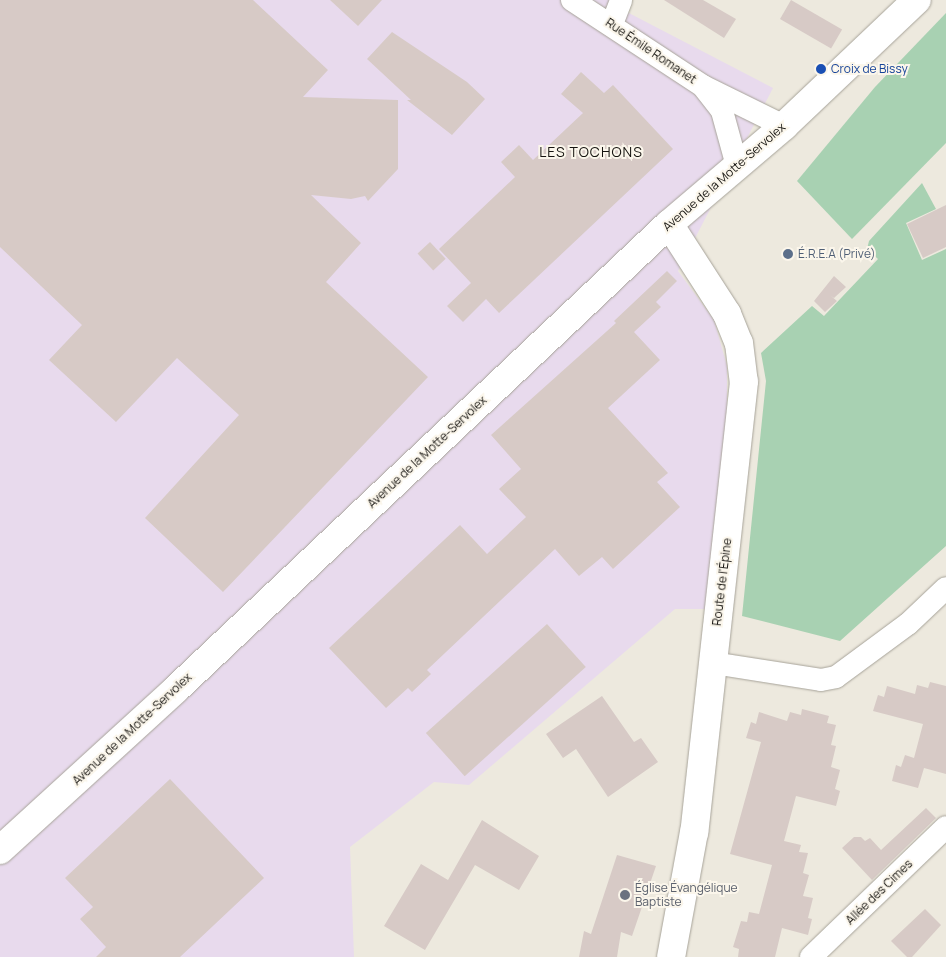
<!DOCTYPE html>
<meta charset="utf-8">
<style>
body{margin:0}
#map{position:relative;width:946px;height:957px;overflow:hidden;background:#ede9de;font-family:Manrope,sans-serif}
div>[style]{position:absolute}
.industrial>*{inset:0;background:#e8daed}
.green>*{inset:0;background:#a8d1b2}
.building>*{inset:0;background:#d7cac6;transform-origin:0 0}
.roads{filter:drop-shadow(0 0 1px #a7a399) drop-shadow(0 0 1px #a7a399)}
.minor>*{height:22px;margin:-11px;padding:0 11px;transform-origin:11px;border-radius:11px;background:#fff}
.tertiary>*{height:28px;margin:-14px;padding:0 14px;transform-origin:14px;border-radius:14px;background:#fff}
.secondary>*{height:28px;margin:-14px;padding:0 14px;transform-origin:14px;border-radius:14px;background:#fff}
.dots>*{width:14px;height:14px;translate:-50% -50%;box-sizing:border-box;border:2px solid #fbf6eb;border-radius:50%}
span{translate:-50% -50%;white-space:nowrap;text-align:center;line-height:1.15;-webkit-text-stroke:4px #fbf6eb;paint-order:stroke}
.street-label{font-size:12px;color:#15130f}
.transit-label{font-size:12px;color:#164399}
.left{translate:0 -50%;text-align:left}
.service-label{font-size:12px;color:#4e5e75}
.worship-label{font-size:12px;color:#5b616d}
.neighbourhood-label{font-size:14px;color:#15130f;letter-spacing:1px}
</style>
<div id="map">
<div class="industrial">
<i style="clip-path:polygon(0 0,628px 0,625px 11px,773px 88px,678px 271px,714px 320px,727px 366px,727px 424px,705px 609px,675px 609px,469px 785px,434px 782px,350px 847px,354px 957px,0 957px)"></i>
</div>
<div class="green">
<i style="clip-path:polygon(946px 13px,946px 143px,852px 239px,797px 181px,875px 87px)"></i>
<i style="clip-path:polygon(922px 183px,936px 209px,906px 223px,922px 260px,946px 249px,946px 546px,840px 641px,742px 616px,766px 381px,761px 353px,812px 306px,824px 316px,878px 259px,867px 249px,869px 241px)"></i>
</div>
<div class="building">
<i style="clip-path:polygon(0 0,253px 0,328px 70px,303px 97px,398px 100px,398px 169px,368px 201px,365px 196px,351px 199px,311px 195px,361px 243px,326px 282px,428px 377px,223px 592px,145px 518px,239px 415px,177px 358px,116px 422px,49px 360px,82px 325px,0 247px)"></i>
<i style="clip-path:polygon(330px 0,382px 0,358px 26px)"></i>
<i style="clip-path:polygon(664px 0,703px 0,736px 19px,724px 38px)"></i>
<i style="left:791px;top:0;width:59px;height:22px;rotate:30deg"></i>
<i style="clip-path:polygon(392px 32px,467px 82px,485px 99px,452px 135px,407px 100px,411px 100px,367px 59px)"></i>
<i style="clip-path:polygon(581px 72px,604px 93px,613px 85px,673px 149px,499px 313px,486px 299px,463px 322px,447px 306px,471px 283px,439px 249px,515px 177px,501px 162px,519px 145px,533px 160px,583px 113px,561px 94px)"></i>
<i style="clip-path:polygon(946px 205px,946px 247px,923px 258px,907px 224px)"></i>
<i style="left:430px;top:242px;width:23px;height:17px;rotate:47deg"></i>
<i style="clip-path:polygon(667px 271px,677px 281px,656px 302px,661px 307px,634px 332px,660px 360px,608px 408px,668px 473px,657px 482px,680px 507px,613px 569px,602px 557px,579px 576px,555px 549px,427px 670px,431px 674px,412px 692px,408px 688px,386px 708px,329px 648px,460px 525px,487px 554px,526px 517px,499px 489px,521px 469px,491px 435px,616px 323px,614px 321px)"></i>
<i style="clip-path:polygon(834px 276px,846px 287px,834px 298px,831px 296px,837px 301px,825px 312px,814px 301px)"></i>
<i style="left:547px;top:624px;width:58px;height:163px;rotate:48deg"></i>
<i style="clip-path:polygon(930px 682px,946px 686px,946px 774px,924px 768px,918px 788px,892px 781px,896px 765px,901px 767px,905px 755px,914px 758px,923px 724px,873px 711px,878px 695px,884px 697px,887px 686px,915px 694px,917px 685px,928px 688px)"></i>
<i style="clip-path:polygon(602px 696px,634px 742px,641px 738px,658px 762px,608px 797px,576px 749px,563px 758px,546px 734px)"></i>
<i style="clip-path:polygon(802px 709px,829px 716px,827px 723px,836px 725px,831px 745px,836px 746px,831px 767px,840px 770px,835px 789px,840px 791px,836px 806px,796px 796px,784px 841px,801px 845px,799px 852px,808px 853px,803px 873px,809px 875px,803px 896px,813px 898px,808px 918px,812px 919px,808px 935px,782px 928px,775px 957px,738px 957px,739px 949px,733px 947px,741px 921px,747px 922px,749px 912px,759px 914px,772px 865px,730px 854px,761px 742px,746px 738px,751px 722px,756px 724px,759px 712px,787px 721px,790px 712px,801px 715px)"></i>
<i style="clip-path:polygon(170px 779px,264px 878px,180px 957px,96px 957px,106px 947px,80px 919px,93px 907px,65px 878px)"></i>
<i style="clip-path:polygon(926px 808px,936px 818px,872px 880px,842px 848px,854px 837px,861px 837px,865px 841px,870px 838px,881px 850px)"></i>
<i style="clip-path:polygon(482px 820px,539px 856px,519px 890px,475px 865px,425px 950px,384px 926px,421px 864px,448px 880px)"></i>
<i style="clip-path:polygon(617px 855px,656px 866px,632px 936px,621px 932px,617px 957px,579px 957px,584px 931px,591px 934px)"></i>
<i style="clip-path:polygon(925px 909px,941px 925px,912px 957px,907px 957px,891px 941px)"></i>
</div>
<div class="roads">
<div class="minor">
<i style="left:572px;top:0;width:157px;rotate:33.3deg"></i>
<i style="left:703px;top:86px;width:90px;rotate:26.3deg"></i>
<i style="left:612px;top:24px;width:26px;rotate:-69deg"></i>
<i style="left:705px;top:89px;width:28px;rotate:52deg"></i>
<i style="left:722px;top:111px;width:57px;rotate:74.7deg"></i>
<i style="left:713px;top:663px;width:109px;rotate:8.9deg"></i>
<i style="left:821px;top:680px;width:15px;rotate:-11deg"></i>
<i style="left:836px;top:677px;width:89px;rotate:-36.4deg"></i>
<i style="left:908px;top:624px;width:52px;rotate:-43.5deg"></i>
<i style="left:811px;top:957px;width:187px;rotate:-43.9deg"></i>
</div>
<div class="tertiary">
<i style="left:669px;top:224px;width:107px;rotate:57.2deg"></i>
<i style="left:727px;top:314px;width:31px;rotate:68deg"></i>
<i style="left:739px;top:343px;width:39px;rotate:83deg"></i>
<i style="left:744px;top:382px;width:453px;rotate:96.3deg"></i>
<i style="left:694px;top:832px;width:127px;rotate:100.4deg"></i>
</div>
<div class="secondary">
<i style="left:0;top:850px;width:237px;rotate:-42.4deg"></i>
<i style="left:175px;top:690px;width:679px;rotate:-43.33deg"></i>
<i style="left:669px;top:224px;width:151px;rotate:-40.4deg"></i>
<i style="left:784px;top:126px;width:183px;rotate:-43.5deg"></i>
</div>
</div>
<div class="dots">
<i style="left:821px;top:69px;background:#1a4fb4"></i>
<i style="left:788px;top:254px;background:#5c6f8a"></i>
<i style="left:625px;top:895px;background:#6b7280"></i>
</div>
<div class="street-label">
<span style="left:651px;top:51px;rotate:34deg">Rue Émile Romanet</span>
<span style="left:724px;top:177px;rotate:-41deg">Avenue de la Motte-Servolex</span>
<span style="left:427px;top:452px;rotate:-43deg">Avenue de la Motte-Servolex</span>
<span style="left:722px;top:582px;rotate:-83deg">Route de l'Épine</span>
<span style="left:132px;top:729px;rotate:-43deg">Avenue de la Motte-Servolex</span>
<span style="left:879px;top:892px;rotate:-44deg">Allée des Cimes</span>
</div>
<div class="transit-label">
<span class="left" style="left:831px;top:69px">Croix de Bissy</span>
</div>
<div class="service-label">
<span class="left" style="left:798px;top:254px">É.R.E.A (Privé)</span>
</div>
<div class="worship-label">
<span class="left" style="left:635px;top:895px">Église Évangélique<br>Baptiste</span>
</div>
<div class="neighbourhood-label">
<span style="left:591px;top:152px">LES TOCHONS</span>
</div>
</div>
